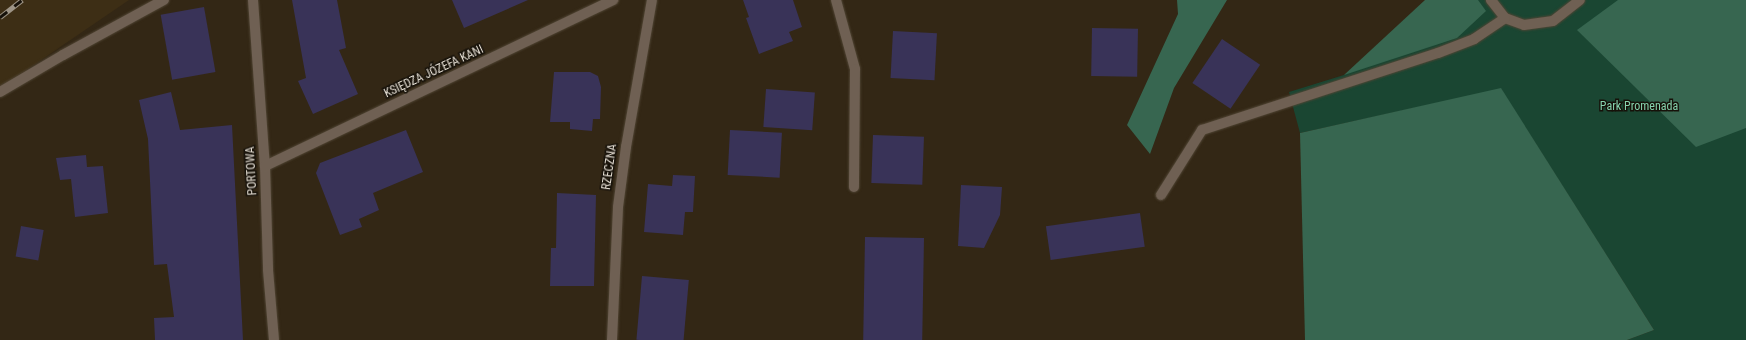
<!DOCTYPE html>
<meta charset="utf-8">
<style>
body{margin:0}
#map{position:relative;width:1746px;height:340px;overflow:hidden;background:#332715;font-family:"Roboto Condensed",sans-serif}
div>[style]{position:absolute}
.built>*{inset:0;background:#3d2e15}
.green>*{inset:0;background:#1a4632}
.forest>*{inset:0;background:#376650}
.building>*{inset:0;background:#393358;transform-origin:0 0}
.roads{filter:drop-shadow(0 0 1px #504534) drop-shadow(0 0 1px #504534)}
.lane>*{height:10px;margin:-5px;padding:0 5px;transform-origin:5px;border-radius:5px;background:#6f6053}
.street>*{height:10px;margin:-5px;padding:0 5px;transform-origin:5px;border-radius:5px;background:#6f6053}
.rail>*{height:4.5px;margin-top:-2.25px;transform-origin:0;background:repeating-linear-gradient(90deg,#161109 0 9px,#9d9486 0 18px);box-sizing:border-box;border-block:1px solid #9d9486}
span{translate:-50% -50%;white-space:nowrap;text-align:center;line-height:1.15;-webkit-text-stroke:3px #161109;paint-order:stroke}
.street-label{font-size:12px;color:#eae3d8}
.park-label{font-size:12px;color:#86d2ad}
</style>
<div id="map">
<div class="built">
<i style="clip-path:polygon(0 0,129px 0,0 88px)"></i>
</div>
<div class="green">
<i style="clip-path:polygon(1463px 0,1746px 0,1746px 340px,1627px 340px,1654px 330px,1501px 89px,1300px 133px,1289px 92px,1344px 75px)"></i>
</div>
<div class="forest">
<i style="clip-path:polygon(1177px 0,1227px 0,1174px 88px,1150px 154px,1127px 125px,1178px 14px)"></i>
<i style="clip-path:polygon(1425px 0,1478px 0,1486px 11px,1457px 38px,1344px 75px)"></i>
<i style="clip-path:polygon(1618px 0,1746px 0,1746px 128px,1696px 147px,1577px 30px)"></i>
<i style="clip-path:polygon(1501px 88px,1654px 330px,1627px 340px,1305px 340px,1300px 133px)"></i>
</div>
<div class="building">
<i style="clip-path:polygon(292px 0,337px 0,346px 48px,339px 50px,358px 94px,313px 114px,298px 81px,306px 78px)"></i>
<i style="clip-path:polygon(452px 0,528px 0,464px 28px)"></i>
<i style="clip-path:polygon(743px 0,793px 0,802px 27px,789px 32px,793px 41px,759px 54px,746px 18px,749px 17px)"></i>
<i style="left:204px;top:7px;width:66px;height:44px;rotate:80deg"></i>
<i style="left:1092px;top:28px;width:46px;height:48px;rotate:1deg"></i>
<i style="left:893px;top:31px;width:44px;height:47px;rotate:3deg"></i>
<i style="left:1222px;top:39px;width:46px;height:53px;rotate:34deg"></i>
<i style="clip-path:polygon(554px 72px,590px 72px,598px 76px,601px 87px,600px 119px,593px 119px,592px 131px,570px 129px,570px 122px,550px 122px)"></i>
<i style="left:766px;top:89px;width:49px;height:38px;rotate:4deg"></i>
<i style="clip-path:polygon(171px 92px,180px 130px,232px 125px,243px 340px,155px 340px,154px 318px,174px 317px,167px 264px,154px 265px,148px 139px,139px 100px)"></i>
<i style="clip-path:polygon(406px 130px,423px 172px,373px 193px,379px 210px,359px 219px,362px 227px,340px 235px,316px 173px,320px 163px)"></i>
<i style="left:730px;top:130px;width:52px;height:45px;rotate:3deg"></i>
<i style="left:873px;top:135px;width:51px;height:48px;rotate:2deg"></i>
<i style="clip-path:polygon(86px 155px,87px 167px,103px 166px,108px 213px,75px 217px,71px 179px,60px 180px,56px 158px)"></i>
<i style="clip-path:polygon(673px 175px,695px 176px,693px 212px,685px 212px,683px 235px,644px 232px,648px 184px,672px 186px)"></i>
<i style="clip-path:polygon(961px 185px,1002px 187px,1000px 215px,984px 248px,958px 246px)"></i>
<i style="clip-path:polygon(557px 193px,596px 195px,594px 286px,550px 286px,551px 248px,556px 248px)"></i>
<i style="left:1140px;top:213px;width:34px;height:95px;rotate:82deg"></i>
<i style="left:21px;top:226px;width:23px;height:31px;rotate:10deg"></i>
<i style="left:865px;top:237px;width:59px;height:103px;rotate:1deg"></i>
<i style="left:642px;top:276px;width:47px;height:64px;rotate:5deg"></i>
</div>
<div class="roads">
<div class="lane">
<i style="left:1505px;top:18px;width:20px;rotate:20deg"></i>
<i style="left:1524px;top:25px;width:29px;rotate:-8deg"></i>
<i style="left:1553px;top:21px;width:34px;rotate:-38deg"></i>
<i style="left:1161px;top:195px;width:77px;rotate:-57.8deg"></i>
<i style="left:1202px;top:130px;width:248px;rotate:-18.1deg"></i>
<i style="left:1438px;top:53px;width:39px;rotate:-21deg"></i>
<i style="left:1474px;top:39px;width:37px;rotate:-34deg"></i>
<i style="left:1505px;top:18px;width:23px;rotate:-128deg"></i>
</div>
<div class="street">
<i style="left:253px;top:0;width:166px;rotate:85.9deg"></i>
<i style="left:265px;top:166px;width:104px;rotate:88.3deg"></i>
<i style="left:268px;top:270px;width:70px;rotate:85.1deg"></i>
<i style="left:836px;top:0;width:72px;rotate:74.6deg"></i>
<i style="left:855px;top:69px;width:118px;rotate:90.5deg"></i>
<i style="left:0;top:92px;width:73px;rotate:-30.4deg"></i>
<i style="left:63px;top:55px;width:115px;rotate:-28.6deg"></i>
<i style="left:265px;top:166px;width:386px;rotate:-25.5deg"></i>
<i style="left:612px;top:340px;width:133px;rotate:-87.4deg"></i>
<i style="left:618px;top:207px;width:61px;rotate:-82.4deg"></i>
<i style="left:626px;top:147px;width:149px;rotate:-80deg"></i>
</div>
</div>
<div class="rail">
<i style="left:0;top:17px;width:28px;rotate:-38deg"></i>
</div>
<div class="street-label">
<span style="left:434px;top:72px;rotate:-25deg">KSIĘDZA JÓZEFA KANI</span>
<span style="left:610px;top:167px;rotate:-82deg">RZECZNA</span>
<span style="left:252px;top:171px;rotate:-93deg">PORTOWA</span>
</div>
<div class="park-label">
<span style="left:1639px;top:107px">Park Promenada</span>
</div>
</div>
